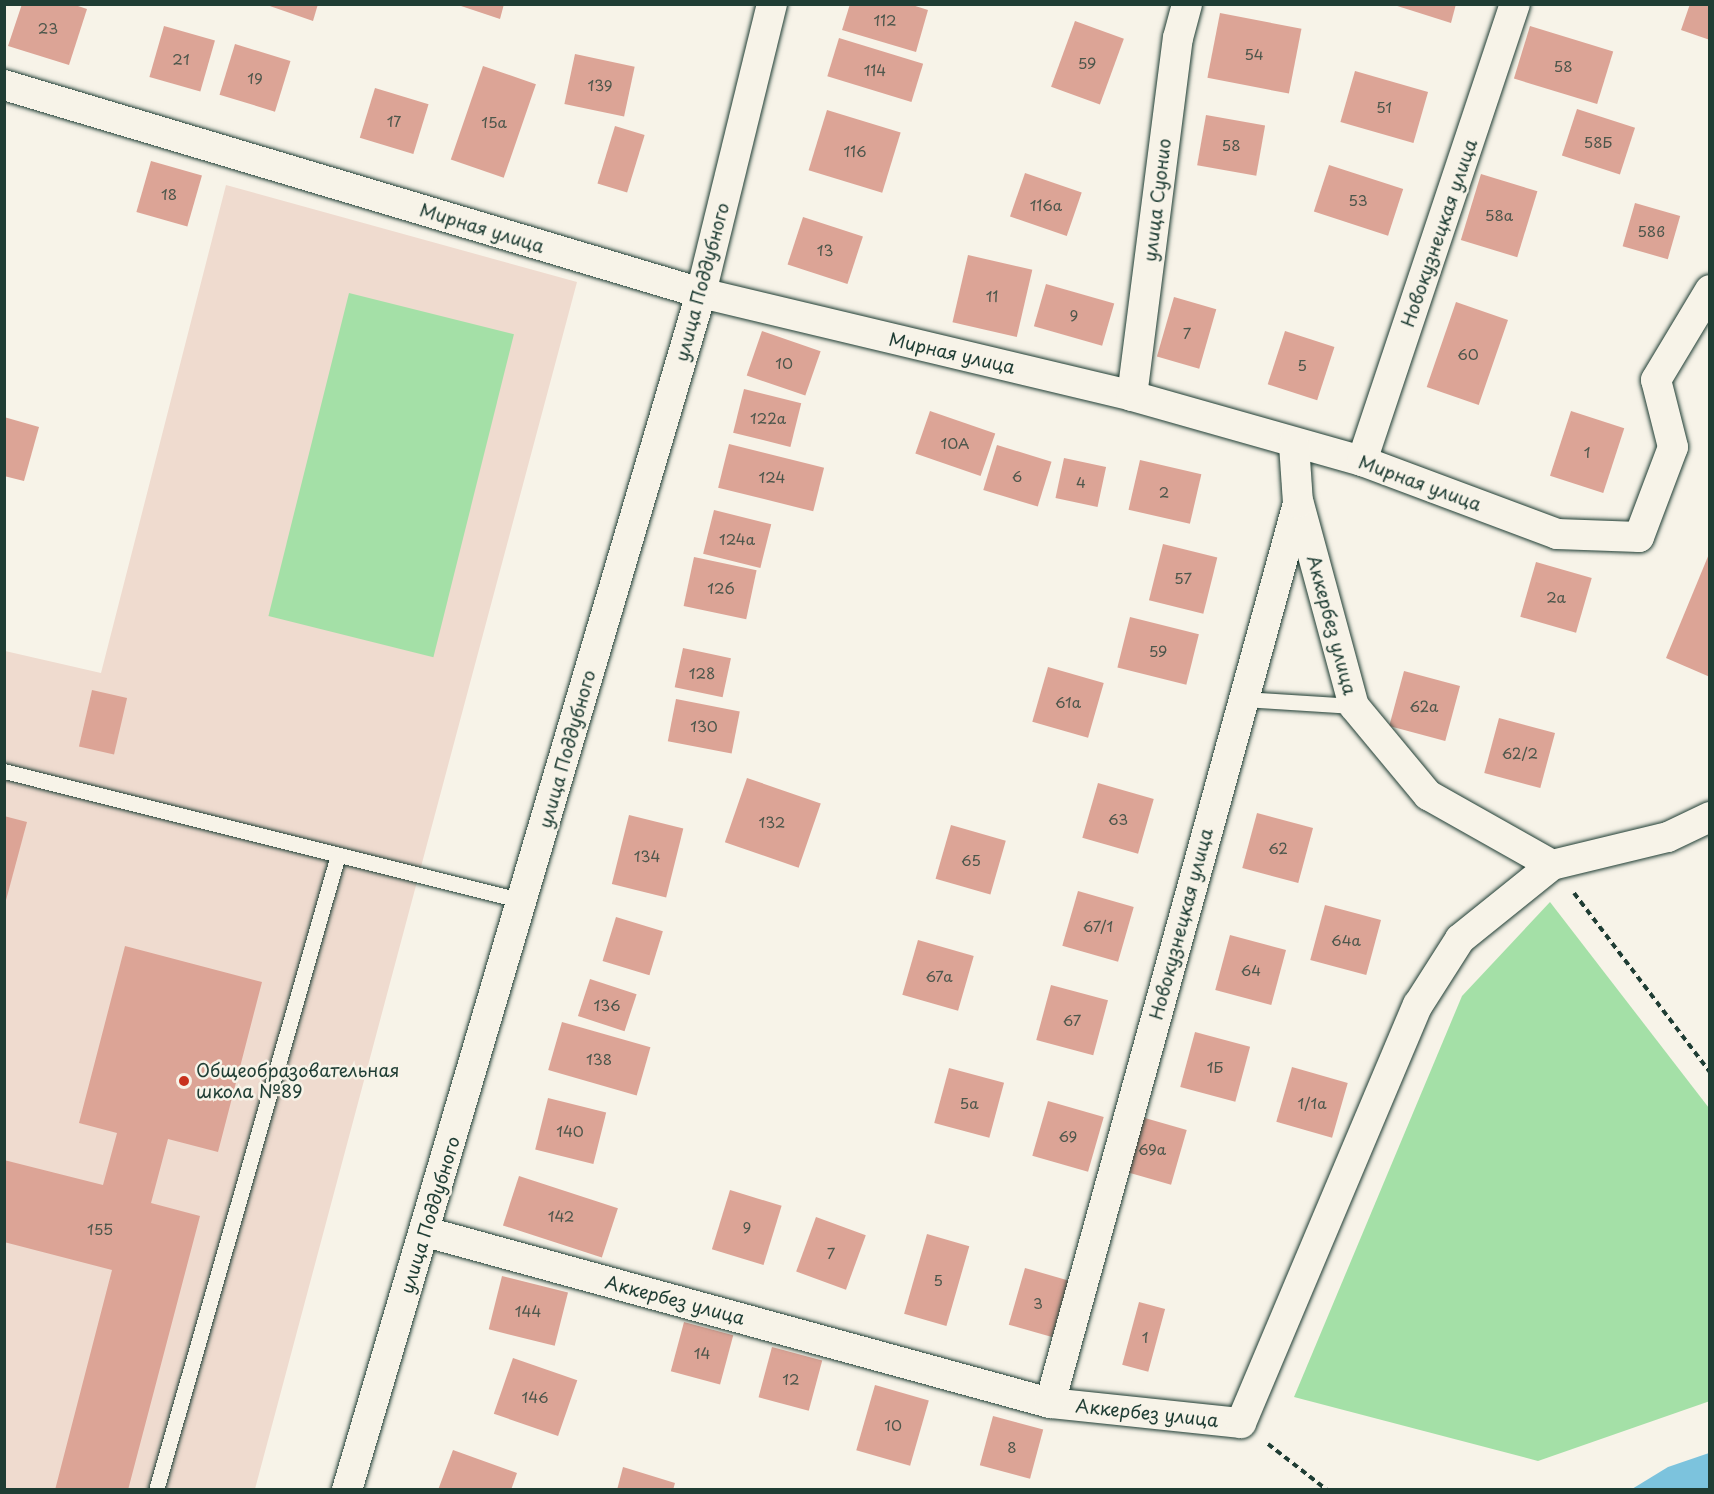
<!DOCTYPE html>
<meta charset="utf-8">
<style>
body{margin:0}
#map{position:relative;width:1714px;height:1494px;overflow:hidden;background:#f7f3e8;font-family:"Playpen Sans",sans-serif}
div>[style]{position:absolute}
.built>*{inset:0;background:#efdbcf}
.green>*{inset:0;background:#a4e0a7;transform-origin:0 0}
.water>*{inset:0;background:#7cc3dd}
.building>*{inset:0;background:#dca496;transform-origin:0 0}
.path>*{height:4px;margin-top:-2px;transform-origin:0;background:repeating-linear-gradient(90deg,#1f3d34 0 6px,transparent 0 10.5px)}
.roads{filter:drop-shadow(0 0 2px #1f3d34) drop-shadow(0 0 2px #1f3d34)}
.service>*{height:15px;margin:-7.5px;padding:0 7.5px;transform-origin:7.5px;border-radius:7.5px;background:#f7f3e8}
.minor>*{height:30px;margin:-15px;padding:0 15px;transform-origin:15px;border-radius:15px;background:#f7f3e8}
.dots>*{width:16px;height:16px;translate:-50% -50%;box-sizing:border-box;border:3px solid #f7f3e8;border-radius:50%}
span{translate:-50% -50%;white-space:nowrap;text-align:center;line-height:1.15;-webkit-text-stroke:5px #f7f3e8;paint-order:stroke}
.number-label{font-size:15px;color:#4e574c}
.number-label span{-webkit-text-stroke-width:0}
.street-label{font-size:18px;color:#1f3d34}
.poi-label{font-size:18px;color:#1f3d34}
.left{translate:0 -50%;text-align:left}
.frame{position:absolute;inset:0;border:6px solid #1f3d34;pointer-events:none}
</style>
<div id="map">
<div class="built">
<i style="clip-path:polygon(226px 185px,577px 282px,255px 1489px,5px 1490px,5px 651px,101px 673px)"></i>
</div>
<div class="green">
<i style="left:349px;top:293px;width:170px;height:333px;rotate:14deg"></i>
<i style="clip-path:polygon(1550px 902px,1709px 1108px,1710px 1401px,1538px 1461px,1294px 1397px,1462px 996px)"></i>
</div>
<div class="water">
<i style="clip-path:polygon(1709px 1453px,1709px 1489px,1632px 1489px,1668px 1467px)"></i>
</div>
<div class="building">
<i style="clip-path:polygon(22px 4px,72px 4px,87px 9px,69px 65px,8px 46px)"></i>
<i style="clip-path:polygon(264px 4px,318px 4px,313px 21px)"></i>
<i style="clip-path:polygon(455px 4px,504px 4px,500px 19px)"></i>
<i style="clip-path:polygon(850px 4px,909px 4px,928px 10px,916px 52px,842px 30px)"></i>
<i style="clip-path:polygon(1391px 4px,1456px 4px,1451px 23px)"></i>
<i style="clip-path:polygon(1690px 4px,1710px 4px,1710px 40px,1681px 30px)"></i>
<i style="left:1220px;top:13px;width:83px;height:66px;rotate:11deg"></i>
<i style="left:1075px;top:21px;width:52px;height:70px;rotate:20deg"></i>
<i style="left:164px;top:26px;width:53px;height:53px;rotate:16deg"></i>
<i style="left:1530px;top:26px;width:87px;height:55px;rotate:17deg"></i>
<i style="left:839px;top:38px;width:88px;height:40px;rotate:17deg"></i>
<i style="left:235px;top:44px;width:58px;height:53px;rotate:17deg"></i>
<i style="left:575px;top:54px;width:61px;height:51px;rotate:12deg"></i>
<i style="left:483px;top:66px;width:56px;height:99px;rotate:19deg"></i>
<i style="left:1355px;top:71px;width:76px;height:53px;rotate:16deg"></i>
<i style="left:375px;top:88px;width:56px;height:52px;rotate:17deg"></i>
<i style="left:1577px;top:109px;width:61px;height:49px;rotate:18deg"></i>
<i style="left:827px;top:110px;width:77px;height:63px;rotate:17deg"></i>
<i style="left:1206px;top:115px;width:60px;height:51px;rotate:10deg"></i>
<i style="left:615px;top:126px;width:31px;height:60px;rotate:17deg"></i>
<i style="left:151px;top:161px;width:53px;height:53px;rotate:16deg"></i>
<i style="left:1329px;top:165px;width:78px;height:49px;rotate:18deg"></i>
<i style="left:1025px;top:173px;width:60px;height:46px;rotate:19deg"></i>
<i style="left:1481px;top:174px;width:59px;height:69px;rotate:17deg"></i>
<i style="left:1635px;top:203px;width:47px;height:45px;rotate:16deg"></i>
<i style="left:803px;top:217px;width:63px;height:50px;rotate:18deg"></i>
<i style="left:968px;top:255px;width:66px;height:69px;rotate:13deg"></i>
<i style="left:1046px;top:284px;width:71px;height:44px;rotate:16deg"></i>
<i style="left:1174px;top:297px;width:44px;height:62px;rotate:16deg"></i>
<i style="left:1456px;top:302px;width:55px;height:90px;rotate:19deg"></i>
<i style="left:762px;top:331px;width:62px;height:47px;rotate:19deg"></i>
<i style="left:1285px;top:331px;width:52px;height:56px;rotate:18deg"></i>
<i style="left:744px;top:389px;width:59px;height:45px;rotate:14deg"></i>
<i style="left:930px;top:411px;width:69px;height:45px;rotate:19deg"></i>
<i style="left:1571px;top:411px;width:56px;height:68px;rotate:18deg"></i>
<i style="clip-path:polygon(4px 417px,39px 427px,24px 481px,4px 476px)"></i>
<i style="left:729px;top:444px;width:98px;height:45px;rotate:14deg"></i>
<i style="left:997px;top:445px;width:57px;height:47px;rotate:17deg"></i>
<i style="left:1064px;top:458px;width:43px;height:41px;rotate:12deg"></i>
<i style="left:1140px;top:460px;width:63px;height:51px;rotate:13deg"></i>
<i style="left:714px;top:510px;width:59px;height:45px;rotate:14deg"></i>
<i style="left:1163px;top:544px;width:56px;height:58px;rotate:14deg"></i>
<i style="clip-path:polygon(1709px 554px,1710px 554px,1710px 677px,1666px 658px)"></i>
<i style="left:694px;top:557px;width:64px;height:50px;rotate:12deg"></i>
<i style="left:1536px;top:562px;width:58px;height:57px;rotate:16deg"></i>
<i style="left:1130px;top:617px;width:71px;height:52px;rotate:14deg"></i>
<i style="left:683px;top:648px;width:49px;height:40px;rotate:12deg"></i>
<i style="left:1048px;top:667px;width:58px;height:57px;rotate:16deg"></i>
<i style="left:1404px;top:671px;width:58px;height:57px;rotate:15deg"></i>
<i style="left:92px;top:690px;width:36px;height:58px;rotate:13deg"></i>
<i style="left:676px;top:699px;width:65px;height:43px;rotate:11deg"></i>
<i style="left:1499px;top:718px;width:58px;height:57px;rotate:15deg"></i>
<i style="left:747px;top:778px;width:78px;height:68px;rotate:19deg"></i>
<i style="left:1098px;top:783px;width:58px;height:57px;rotate:16deg"></i>
<i style="left:1257px;top:813px;width:58px;height:57px;rotate:15deg"></i>
<i style="left:629px;top:815px;width:56px;height:71px;rotate:14deg"></i>
<i style="clip-path:polygon(4px 816px,27px 822px,5px 904px,4px 904px)"></i>
<i style="left:951px;top:825px;width:57px;height:56px;rotate:16deg"></i>
<i style="left:1078px;top:891px;width:58px;height:57px;rotate:16deg"></i>
<i style="left:1325px;top:905px;width:58px;height:57px;rotate:15deg"></i>
<i style="left:616px;top:917px;width:49px;height:46px;rotate:17deg"></i>
<i style="left:1230px;top:935px;width:58px;height:57px;rotate:15deg"></i>
<i style="left:918px;top:940px;width:58px;height:57px;rotate:16deg"></i>
<i style="clip-path:polygon(125px 946px,262px 982px,218px 1152px,168px 1139px,151px 1203px,200px 1216px,128px 1490px,55px 1490px,112px 1270px,4px 1242px,4px 1160px,103px 1185px,117px 1133px,79px 1123px)"></i>
<i style="left:590px;top:979px;width:49px;height:39px;rotate:18deg"></i>
<i style="left:1051px;top:985px;width:59px;height:57px;rotate:15deg"></i>
<i style="left:562px;top:1022px;width:92px;height:50px;rotate:16deg"></i>
<i style="left:1195px;top:1032px;width:57px;height:57px;rotate:15deg"></i>
<i style="left:1292px;top:1067px;width:58px;height:57px;rotate:16deg"></i>
<i style="left:949px;top:1068px;width:57px;height:57px;rotate:15deg"></i>
<i style="left:548px;top:1098px;width:60px;height:53px;rotate:14deg"></i>
<i style="left:1048px;top:1101px;width:58px;height:57px;rotate:16deg"></i>
<i style="left:1131px;top:1114px;width:58px;height:57px;rotate:16deg"></i>
<i style="left:519px;top:1176px;width:104px;height:52px;rotate:18deg"></i>
<i style="left:730px;top:1190px;width:54px;height:62px;rotate:17deg"></i>
<i style="left:816px;top:1217px;width:53px;height:58px;rotate:20deg"></i>
<i style="left:927px;top:1234px;width:44px;height:83px;rotate:16deg"></i>
<i style="left:1025px;top:1268px;width:45px;height:59px;rotate:16deg"></i>
<i style="left:502px;top:1276px;width:68px;height:55px;rotate:14deg"></i>
<i style="left:1139px;top:1302px;width:27px;height:65px;rotate:15deg"></i>
<i style="left:684px;top:1322px;width:51px;height:51px;rotate:15deg"></i>
<i style="left:772px;top:1347px;width:52px;height:52px;rotate:15deg"></i>
<i style="left:513px;top:1358px;width:68px;height:59px;rotate:19deg"></i>
<i style="left:875px;top:1385px;width:56px;height:68px;rotate:16deg"></i>
<i style="left:993px;top:1416px;width:52px;height:51px;rotate:15deg"></i>
<i style="clip-path:polygon(453px 1450px,517px 1473px,511px 1490px,438px 1490px)"></i>
<i style="clip-path:polygon(623px 1467px,675px 1483px,673px 1490px,617px 1490px)"></i>
</div>
<div class="path">
<i style="left:1574px;top:893px;width:225px;rotate:52.8deg"></i>
<i style="left:1268px;top:1444px;width:75px;rotate:37.9deg"></i>
</div>
<div class="roads">
<div class="service">
<i style="left:1243px;top:699px;width:111px;rotate:3.6deg"></i>
<i style="left:4px;top:771px;width:535px;rotate:14.06deg"></i>
<i style="left:156px;top:1490px;width:661px;rotate:-74.01deg"></i>
</div>
<div class="minor">
<i style="left:4px;top:85px;width:727px;rotate:16.62deg"></i>
<i style="left:701px;top:293px;width:443px;rotate:13.4deg"></i>
<i style="left:1132px;top:396px;width:239px;rotate:15.8deg"></i>
<i style="left:1362px;top:461px;width:208px;rotate:20.5deg"></i>
<i style="left:1557px;top:534px;width:82px;rotate:2.1deg"></i>
<i style="left:1639px;top:537px;width:96px;rotate:-69.3deg"></i>
<i style="left:1673px;top:447px;width:69px;rotate:-104.2deg"></i>
<i style="left:1656px;top:380px;width:105px;rotate:-59deg"></i>
<i style="left:1132px;top:396px;width:361px;rotate:-82.7deg"></i>
<i style="left:1178px;top:38px;width:35px;rotate:-75deg"></i>
<i style="left:1362px;top:461px;width:482px;rotate:-71.5deg"></i>
<i style="left:1299px;top:504px;width:209px;rotate:74.8deg"></i>
<i style="left:1354px;top:706px;width:116px;rotate:50.3deg"></i>
<i style="left:1428px;top:795px;width:142px;rotate:29.4deg"></i>
<i style="left:1552px;top:865px;width:119px;rotate:-13.6deg"></i>
<i style="left:1668px;top:837px;width:47px;rotate:-25.5deg"></i>
<i style="left:426px;top:1232px;width:647px;rotate:15.33deg"></i>
<i style="left:1050px;top:1403px;width:192px;rotate:6deg"></i>
<i style="left:1241px;top:1423px;width:454px;rotate:-67.1deg"></i>
<i style="left:1418px;top:1005px;width:78px;rotate:-57.5deg"></i>
<i style="left:1460px;top:939px;width:118px;rotate:-38.8deg"></i>
<i style="left:1050px;top:1403px;width:934px;rotate:-74.59deg"></i>
<i style="left:1298px;top:503px;width:59px;rotate:-93.9deg"></i>
<i style="left:347px;top:1490px;width:1248px;rotate:-73.52deg"></i>
<i style="left:701px;top:293px;width:298px;rotate:-76.2deg"></i>
</div>
</div>
<div class="dots">
<i style="left:184px;top:1081px;background:#c8321e"></i>
</div>
<div class="number-label">
<span style="left:885px;top:20px">112</span>
<span style="left:48px;top:28px">23</span>
<span style="left:1254px;top:54px">54</span>
<span style="left:181px;top:59px">21</span>
<span style="left:1087px;top:63px">59</span>
<span style="left:1563px;top:66px">58</span>
<span style="left:875px;top:70px">114</span>
<span style="left:255px;top:78px">19</span>
<span style="left:600px;top:85px">139</span>
<span style="left:1384px;top:107px">51</span>
<span style="left:394px;top:121px">17</span>
<span style="left:494px;top:122px">15а</span>
<span style="left:1598px;top:142px">58Б</span>
<span style="left:1231px;top:145px">58</span>
<span style="left:855px;top:151px">116</span>
<span style="left:169px;top:194px">18</span>
<span style="left:1358px;top:200px">53</span>
<span style="left:1046px;top:205px">116а</span>
<span style="left:1499px;top:215px">58а</span>
<span style="left:1651px;top:231px">58в</span>
<span style="left:825px;top:250px">13</span>
<span style="left:992px;top:296px">11</span>
<span style="left:1074px;top:315px">9</span>
<span style="left:1187px;top:333px">7</span>
<span style="left:1468px;top:354px">60</span>
<span style="left:784px;top:363px">10</span>
<span style="left:1302px;top:365px">5</span>
<span style="left:768px;top:418px">122а</span>
<span style="left:955px;top:443px">10А</span>
<span style="left:1587px;top:452px">1</span>
<span style="left:1017px;top:476px">6</span>
<span style="left:772px;top:477px">124</span>
<span style="left:1081px;top:482px">4</span>
<span style="left:1164px;top:492px">2</span>
<span style="left:737px;top:539px">124а</span>
<span style="left:1183px;top:578px">57</span>
<span style="left:721px;top:588px">126</span>
<span style="left:1556px;top:597px">2а</span>
<span style="left:1158px;top:651px">59</span>
<span style="left:702px;top:673px">128</span>
<span style="left:1068px;top:702px">61а</span>
<span style="left:1424px;top:706px">62а</span>
<span style="left:704px;top:726px">130</span>
<span style="left:1520px;top:753px">62/2</span>
<span style="left:1118px;top:819px">63</span>
<span style="left:772px;top:822px">132</span>
<span style="left:1278px;top:848px">62</span>
<span style="left:647px;top:856px">134</span>
<span style="left:971px;top:860px">65</span>
<span style="left:1098px;top:926px">67/1</span>
<span style="left:1346px;top:940px">64а</span>
<span style="left:1251px;top:970px">64</span>
<span style="left:939px;top:976px">67а</span>
<span style="left:607px;top:1005px">136</span>
<span style="left:1072px;top:1020px">67</span>
<span style="left:599px;top:1059px">138</span>
<span style="left:1215px;top:1067px">1Б</span>
<span style="left:969px;top:1103px">5а</span>
<span style="left:1312px;top:1103px">1/1а</span>
<span style="left:570px;top:1131px">140</span>
<span style="left:1068px;top:1136px">69</span>
<span style="left:1152px;top:1149px">69а</span>
<span style="left:561px;top:1216px">142</span>
<span style="left:747px;top:1227px">9</span>
<span style="left:100px;top:1229px">155</span>
<span style="left:831px;top:1253px">7</span>
<span style="left:938px;top:1280px">5</span>
<span style="left:1038px;top:1303px">3</span>
<span style="left:528px;top:1311px">144</span>
<span style="left:1145px;top:1337px">1</span>
<span style="left:702px;top:1353px">14</span>
<span style="left:791px;top:1379px">12</span>
<span style="left:535px;top:1397px">146</span>
<span style="left:893px;top:1425px">10</span>
<span style="left:1012px;top:1447px">8</span>
</div>
<div class="street-label">
<span style="left:1157px;top:200px;rotate:-83deg">улица Суонио</span>
<span style="left:482px;top:228px;rotate:17deg">Мирная улица</span>
<span style="left:1439px;top:233px;rotate:-71deg">Новокузнецкая улица</span>
<span style="left:702px;top:282px;rotate:-75deg">улица Поддубного</span>
<span style="left:952px;top:353px;rotate:13deg">Мирная улица</span>
<span style="left:1420px;top:483px;rotate:20deg">Мирная улица</span>
<span style="left:1332px;top:625px;rotate:75deg">Аккербез улица</span>
<span style="left:567px;top:749px;rotate:-74deg">улица Поддубного</span>
<span style="left:1181px;top:924px;rotate:-75deg">Новокузнецкая улица</span>
<span style="left:430px;top:1215px;rotate:-73deg">улица Поддубного</span>
<span style="left:675px;top:1300px;rotate:15deg">Аккербез улица</span>
<span style="left:1147px;top:1413px;rotate:6deg">Аккербез улица</span>
</div>
<div class="poi-label">
<span class="left" style="left:196px;top:1081px">Общеобразовательная<br>школа №89</span>
</div>
<div class="frame"></div>
</div>
